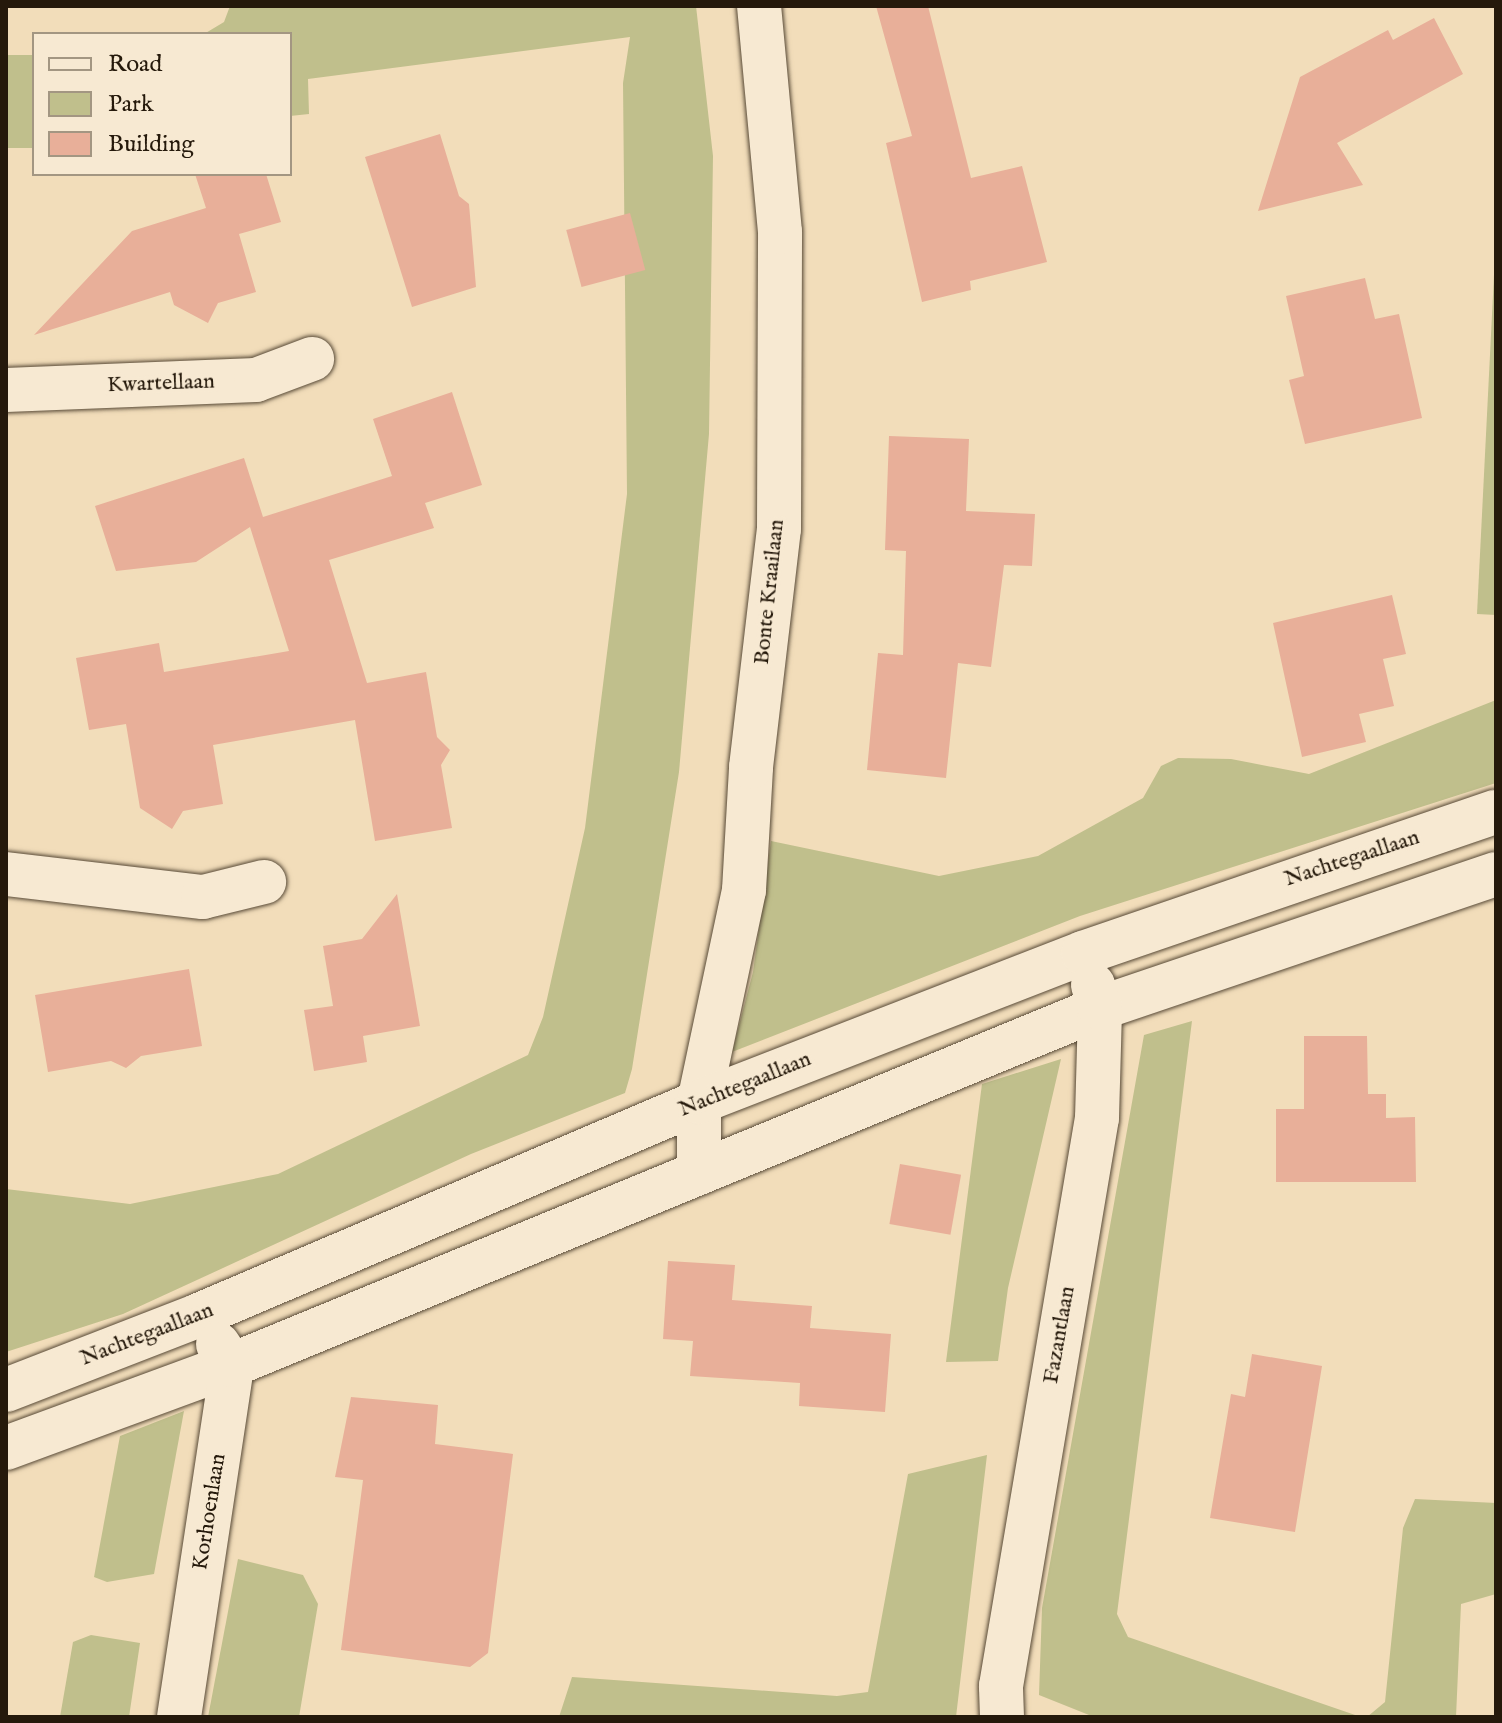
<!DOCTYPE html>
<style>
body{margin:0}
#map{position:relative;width:1502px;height:1723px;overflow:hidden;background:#f2ddba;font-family:"IM FELL English",serif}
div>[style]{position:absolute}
.green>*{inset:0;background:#c0bf8c;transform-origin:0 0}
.building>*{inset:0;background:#e8af99;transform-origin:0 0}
.roads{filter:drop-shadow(0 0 2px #584a37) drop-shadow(0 0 2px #584a37)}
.minor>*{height:44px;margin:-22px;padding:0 22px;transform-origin:22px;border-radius:22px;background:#f7e9d2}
span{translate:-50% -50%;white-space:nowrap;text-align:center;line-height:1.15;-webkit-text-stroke:8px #f7e9d2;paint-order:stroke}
.street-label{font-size:22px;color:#25190b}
.frame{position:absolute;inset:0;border:8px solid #25190b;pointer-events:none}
.legend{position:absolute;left:32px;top:32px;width:260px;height:144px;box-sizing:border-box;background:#f7e9d2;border:2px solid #a39682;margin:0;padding:10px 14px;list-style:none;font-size:24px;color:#25190b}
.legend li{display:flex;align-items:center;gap:16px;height:40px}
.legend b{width:40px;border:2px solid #a39682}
</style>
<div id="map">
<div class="green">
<i style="clip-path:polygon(230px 6px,696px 6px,713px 156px,709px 434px,679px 772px,632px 1069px,625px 1093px,471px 1154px,123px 1314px,6px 1352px,6px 1189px,130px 1204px,278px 1174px,528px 1055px,543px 1017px,585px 828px,627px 494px,623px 83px,630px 37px,308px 79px,309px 114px,290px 116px,290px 34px,204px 34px,224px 22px)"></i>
<i style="left:34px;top:55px;width:93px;height:28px;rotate:90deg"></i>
<i style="clip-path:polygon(1494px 275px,1496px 275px,1496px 615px,1477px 614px)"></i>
<i style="clip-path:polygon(1496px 700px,1496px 783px,1080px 916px,732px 1052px,753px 972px,771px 841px,939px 876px,1038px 856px,1143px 798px,1161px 766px,1178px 758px,1231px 759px,1309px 774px)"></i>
<i style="clip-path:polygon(1192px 1021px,1117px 1614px,1128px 1637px,1361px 1717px,1094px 1717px,1039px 1695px,1042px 1608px,1144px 1035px)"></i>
<i style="clip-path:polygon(1061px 1059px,1008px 1288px,998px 1361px,946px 1362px,982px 1084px)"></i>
<i style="clip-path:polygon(184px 1411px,154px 1574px,107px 1582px,94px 1577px,120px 1436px)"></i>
<i style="clip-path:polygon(987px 1455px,956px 1717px,559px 1717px,572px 1677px,837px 1696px,868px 1692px,908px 1474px)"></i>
<i style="clip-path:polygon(1415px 1499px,1496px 1503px,1496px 1594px,1461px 1604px,1456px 1717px,1367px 1717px,1385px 1702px,1403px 1528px)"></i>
<i style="clip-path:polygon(238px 1559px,303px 1575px,318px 1604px,299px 1717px,208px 1717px)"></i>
<i style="clip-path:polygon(91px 1635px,140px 1643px,129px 1717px,60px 1717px,73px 1642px)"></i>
</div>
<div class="building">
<i style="clip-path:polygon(876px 6px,928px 6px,971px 178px,1022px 166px,1047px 262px,970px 281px,971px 290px,922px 302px,886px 143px,912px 136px)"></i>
<i style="clip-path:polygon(1434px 18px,1463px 74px,1337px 143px,1363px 185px,1258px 211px,1300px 77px,1388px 30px,1393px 40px)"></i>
<i style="clip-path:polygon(440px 134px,459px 196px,469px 204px,476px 287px,412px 307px,365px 157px)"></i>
<i style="clip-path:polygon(195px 174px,266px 174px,281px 222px,239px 234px,256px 292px,218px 303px,208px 323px,174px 305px,170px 292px,34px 335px,132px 231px,206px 208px)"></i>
<i style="left:630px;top:213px;width:59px;height:66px;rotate:75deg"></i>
<i style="clip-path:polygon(1365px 278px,1375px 319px,1399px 314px,1422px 418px,1305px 444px,1289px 380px,1304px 376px,1286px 296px)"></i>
<i style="clip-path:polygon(452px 392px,482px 485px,425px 503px,434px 528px,329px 560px,367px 683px,426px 672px,437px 737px,450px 750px,441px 765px,452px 828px,375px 841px,355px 720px,213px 745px,223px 804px,183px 811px,172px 829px,140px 808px,126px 724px,89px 730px,76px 658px,159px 643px,164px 672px,289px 651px,250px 527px,196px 562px,116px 571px,95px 506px,244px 458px,263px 517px,392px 476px,373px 419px)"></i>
<i style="clip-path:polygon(889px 436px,969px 439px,966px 511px,1035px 514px,1032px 566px,1004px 565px,991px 667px,958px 663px,946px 778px,867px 770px,878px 653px,903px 655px,906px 551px,885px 550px)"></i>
<i style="clip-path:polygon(1392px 595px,1406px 654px,1383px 659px,1394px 706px,1359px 714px,1366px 742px,1302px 757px,1273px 623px)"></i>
<i style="clip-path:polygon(397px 894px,420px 1026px,363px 1036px,367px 1062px,314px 1071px,304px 1010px,333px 1006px,323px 946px,362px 939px)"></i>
<i style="clip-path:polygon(189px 969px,202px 1046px,141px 1056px,126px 1068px,111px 1061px,48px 1072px,35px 995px)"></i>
<i style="clip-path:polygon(1304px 1036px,1367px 1036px,1368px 1094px,1386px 1094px,1386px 1118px,1415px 1117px,1416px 1182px,1276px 1182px,1276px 1109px,1304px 1109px)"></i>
<i style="left:900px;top:1164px;width:62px;height:61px;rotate:10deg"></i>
<i style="clip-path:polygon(668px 1261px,735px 1265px,732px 1300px,812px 1306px,810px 1328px,891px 1334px,885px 1412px,799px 1406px,800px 1383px,690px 1376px,693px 1341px,663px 1339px)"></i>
<i style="clip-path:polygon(1252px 1354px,1322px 1366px,1295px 1532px,1210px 1518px,1231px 1394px,1245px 1397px)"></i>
<i style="clip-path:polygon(351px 1397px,438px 1405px,435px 1444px,513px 1454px,488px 1653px,470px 1667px,341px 1650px,363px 1480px,335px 1477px)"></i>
</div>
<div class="roads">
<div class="minor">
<i style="left:6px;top:390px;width:250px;rotate:-2.3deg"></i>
<i style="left:256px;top:380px;width:60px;rotate:-20.6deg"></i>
<i style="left:6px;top:874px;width:198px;rotate:6.7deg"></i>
<i style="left:203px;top:897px;width:63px;rotate:-13.8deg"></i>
<i style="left:699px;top:1173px;width:71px;rotate:-90deg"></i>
<i style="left:699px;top:1102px;width:217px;rotate:-78deg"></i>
<i style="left:744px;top:890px;width:123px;rotate:-86.7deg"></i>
<i style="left:751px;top:767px;width:240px;rotate:-83.3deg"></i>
<i style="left:779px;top:529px;width:297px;rotate:-89.8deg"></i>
<i style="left:780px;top:232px;width:227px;rotate:-95.3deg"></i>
<i style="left:6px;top:1390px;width:207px;rotate:-21.2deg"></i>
<i style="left:199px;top:1315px;width:543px;rotate:-23.07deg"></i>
<i style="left:699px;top:1102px;width:412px;rotate:-21.2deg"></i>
<i style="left:1083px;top:953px;width:436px;rotate:-18.9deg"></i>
<i style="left:6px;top:1448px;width:241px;rotate:-20.2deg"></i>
<i style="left:232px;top:1365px;width:939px;rotate:-22.36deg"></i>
<i style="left:1100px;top:1008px;width:418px;rotate:-18.7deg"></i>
<i style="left:179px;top:1717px;width:356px;rotate:-81.4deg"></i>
<i style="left:232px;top:1365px;width:25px;rotate:-124deg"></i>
<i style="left:1002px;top:1717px;width:31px;rotate:-92deg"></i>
<i style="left:1001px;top:1686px;width:576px;rotate:-80.41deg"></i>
<i style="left:1097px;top:1118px;width:110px;rotate:-88.4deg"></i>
<i style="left:1100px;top:1008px;width:24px;rotate:-107deg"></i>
</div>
</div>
<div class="street-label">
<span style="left:161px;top:384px;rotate:-2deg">Kwartellaan</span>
<span style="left:770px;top:592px;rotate:-84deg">Bonte Kraailaan</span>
<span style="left:1352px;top:859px;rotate:-18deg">Nachtegaallaan</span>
<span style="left:745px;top:1085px;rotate:-22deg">Nachtegaallaan</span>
<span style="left:147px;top:1335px;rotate:-21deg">Nachtegaallaan</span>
<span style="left:1060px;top:1335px;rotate:-80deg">Fazantlaan</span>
<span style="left:210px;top:1512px;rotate:-81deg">Korhoenlaan</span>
</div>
<div class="frame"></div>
<ul class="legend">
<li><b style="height:10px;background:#f7e9d2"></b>Road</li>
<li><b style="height:22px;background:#c0bf8c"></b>Park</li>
<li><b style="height:22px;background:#e8af99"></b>Building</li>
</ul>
</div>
